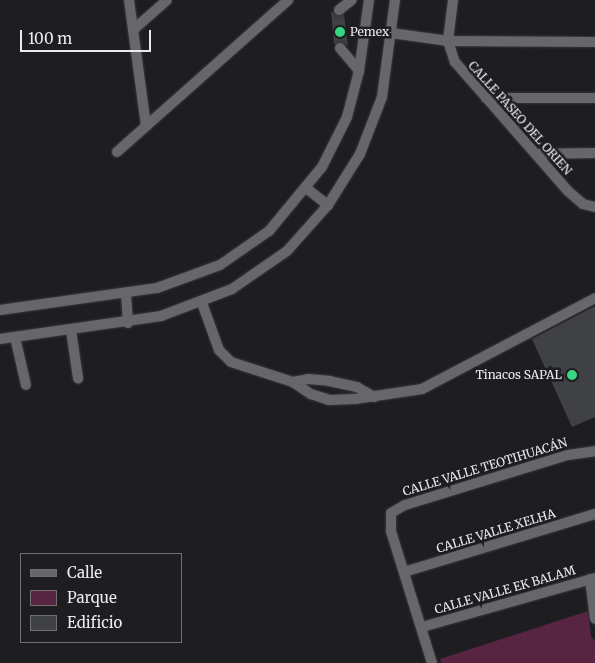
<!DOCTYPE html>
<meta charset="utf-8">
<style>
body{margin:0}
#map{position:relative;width:595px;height:663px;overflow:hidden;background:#1e1e21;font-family:Merriweather,serif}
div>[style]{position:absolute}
.green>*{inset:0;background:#572442}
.building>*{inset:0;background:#3f4145}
.minor-tunnel>*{height:10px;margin-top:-5px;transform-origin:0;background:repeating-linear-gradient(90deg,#3d3d40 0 10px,transparent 0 15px)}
.roads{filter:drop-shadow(0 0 1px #3a3a3d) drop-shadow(0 0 1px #3a3a3d)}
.minor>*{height:10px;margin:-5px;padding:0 5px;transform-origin:5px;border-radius:5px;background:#67676b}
.dots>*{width:14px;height:14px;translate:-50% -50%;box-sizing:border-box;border:2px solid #1e1e21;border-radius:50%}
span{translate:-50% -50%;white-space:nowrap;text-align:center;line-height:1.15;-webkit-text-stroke:5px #1e1e21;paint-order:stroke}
.poi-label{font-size:12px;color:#ebeaed}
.left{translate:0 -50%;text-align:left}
.right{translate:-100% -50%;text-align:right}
.street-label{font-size:12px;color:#ebeaed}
.legend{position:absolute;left:20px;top:553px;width:162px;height:90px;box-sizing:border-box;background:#1e1e21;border:1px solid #707073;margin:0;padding:6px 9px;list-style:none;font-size:15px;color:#ebeaed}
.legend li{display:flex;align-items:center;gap:10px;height:25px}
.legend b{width:25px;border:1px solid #707073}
.scale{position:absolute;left:20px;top:30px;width:131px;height:22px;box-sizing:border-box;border:2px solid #ebeaed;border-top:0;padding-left:6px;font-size:15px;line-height:18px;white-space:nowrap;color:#ebeaed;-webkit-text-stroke:4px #1e1e21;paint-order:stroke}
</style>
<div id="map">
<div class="green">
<i style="clip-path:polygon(588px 611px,591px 637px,595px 641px,595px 663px,441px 663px,440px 659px)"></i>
</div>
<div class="building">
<i style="clip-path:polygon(331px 11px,337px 16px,344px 15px,348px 46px,342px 41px,334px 44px)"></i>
<i style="clip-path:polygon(595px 306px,595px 417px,572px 427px,532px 339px)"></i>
</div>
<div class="minor-tunnel">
<i style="left:339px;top:10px;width:38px;rotate:88deg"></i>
</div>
<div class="roads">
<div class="minor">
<i style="left:129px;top:0;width:127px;rotate:82.3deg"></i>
<i style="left:453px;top:0;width:41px;rotate:97deg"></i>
<i style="left:448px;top:41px;width:22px;rotate:72deg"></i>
<i style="left:455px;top:62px;width:171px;rotate:48.8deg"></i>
<i style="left:568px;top:191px;width:20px;rotate:41deg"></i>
<i style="left:583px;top:204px;width:12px;rotate:14deg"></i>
<i style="left:339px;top:10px;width:16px;rotate:-38deg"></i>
<i style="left:133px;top:30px;width:45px;rotate:-41.4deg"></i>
<i style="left:391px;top:33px;width:58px;rotate:8deg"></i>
<i style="left:448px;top:41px;width:147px;rotate:0.4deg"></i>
<i style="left:340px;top:48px;width:30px;rotate:50deg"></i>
<i style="left:486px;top:98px;width:109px"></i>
<i style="left:117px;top:152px;width:229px;rotate:-41.6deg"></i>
<i style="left:536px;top:154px;width:59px;rotate:-1deg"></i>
<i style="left:306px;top:188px;width:28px;rotate:38deg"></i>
<i style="left:126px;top:294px;width:29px;rotate:86deg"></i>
<i style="left:202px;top:303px;width:50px;rotate:70.1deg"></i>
<i style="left:219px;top:350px;width:17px;rotate:45deg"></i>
<i style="left:231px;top:362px;width:65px;rotate:17.9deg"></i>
<i style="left:293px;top:382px;width:22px;rotate:34deg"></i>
<i style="left:311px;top:394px;width:19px;rotate:18deg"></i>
<i style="left:329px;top:400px;width:26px;rotate:-2deg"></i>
<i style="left:355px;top:399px;width:68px;rotate:-8.5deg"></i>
<i style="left:422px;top:389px;width:195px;rotate:-27.7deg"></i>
<i style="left:0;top:310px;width:159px;rotate:-8deg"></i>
<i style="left:157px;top:288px;width:67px;rotate:-20.1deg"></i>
<i style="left:220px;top:265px;width:60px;rotate:-34.8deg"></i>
<i style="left:269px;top:231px;width:83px;rotate:-50.4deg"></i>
<i style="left:322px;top:167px;width:56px;rotate:-63.4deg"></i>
<i style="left:347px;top:117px;width:48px;rotate:-75.4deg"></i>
<i style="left:359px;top:71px;width:72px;rotate:-82deg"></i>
<i style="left:71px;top:330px;width:49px;rotate:81.7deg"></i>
<i style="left:15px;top:337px;width:49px;rotate:77.1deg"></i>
<i style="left:0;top:339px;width:163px;rotate:-8.1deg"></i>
<i style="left:161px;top:316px;width:76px;rotate:-20.8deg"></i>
<i style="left:232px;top:289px;width:67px;rotate:-34.6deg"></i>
<i style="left:287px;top:251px;width:62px;rotate:-48.3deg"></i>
<i style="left:328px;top:205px;width:60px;rotate:-57.9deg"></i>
<i style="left:360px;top:154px;width:61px;rotate:-68.9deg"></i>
<i style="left:382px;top:97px;width:98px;rotate:-82.4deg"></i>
<i style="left:293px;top:382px;width:15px;rotate:-11deg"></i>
<i style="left:308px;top:379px;width:21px;rotate:5deg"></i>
<i style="left:329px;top:381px;width:29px;rotate:12deg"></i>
<i style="left:357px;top:387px;width:20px;rotate:30deg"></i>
<i style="left:404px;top:572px;width:200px;rotate:-16.9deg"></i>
<i style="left:590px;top:579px;width:40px;rotate:82.9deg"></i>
<i style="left:422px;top:627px;width:180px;rotate:-15.8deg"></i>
<i style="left:432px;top:663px;width:138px;rotate:-107.3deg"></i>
<i style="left:391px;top:531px;width:18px;rotate:-90deg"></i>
<i style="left:391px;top:513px;width:16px;rotate:-30deg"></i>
<i style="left:405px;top:505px;width:170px;rotate:-17.1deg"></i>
<i style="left:568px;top:455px;width:27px;rotate:-8deg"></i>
</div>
</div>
<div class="dots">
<i style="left:340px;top:32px;background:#37d880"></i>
<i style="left:572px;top:375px;background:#37d880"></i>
</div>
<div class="poi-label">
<span class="left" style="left:350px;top:32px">Pemex</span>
<span class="right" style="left:562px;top:375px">Tinacos SAPAL</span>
</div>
<div class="street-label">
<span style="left:520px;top:118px;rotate:48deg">CALLE PASEO DEL ORIEN</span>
<span style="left:485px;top:467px;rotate:-17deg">CALLE VALLE TEOTIHUACÁN</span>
<span style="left:496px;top:531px;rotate:-17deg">CALLE VALLE XELHA</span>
<span style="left:505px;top:590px;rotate:-16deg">CALLE VALLE EK BALAM</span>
</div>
<ul class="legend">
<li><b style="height:6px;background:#67676b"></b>Calle</li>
<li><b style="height:14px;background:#572442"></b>Parque</li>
<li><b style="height:14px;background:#3f4145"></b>Edificio</li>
</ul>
<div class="scale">100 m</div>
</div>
